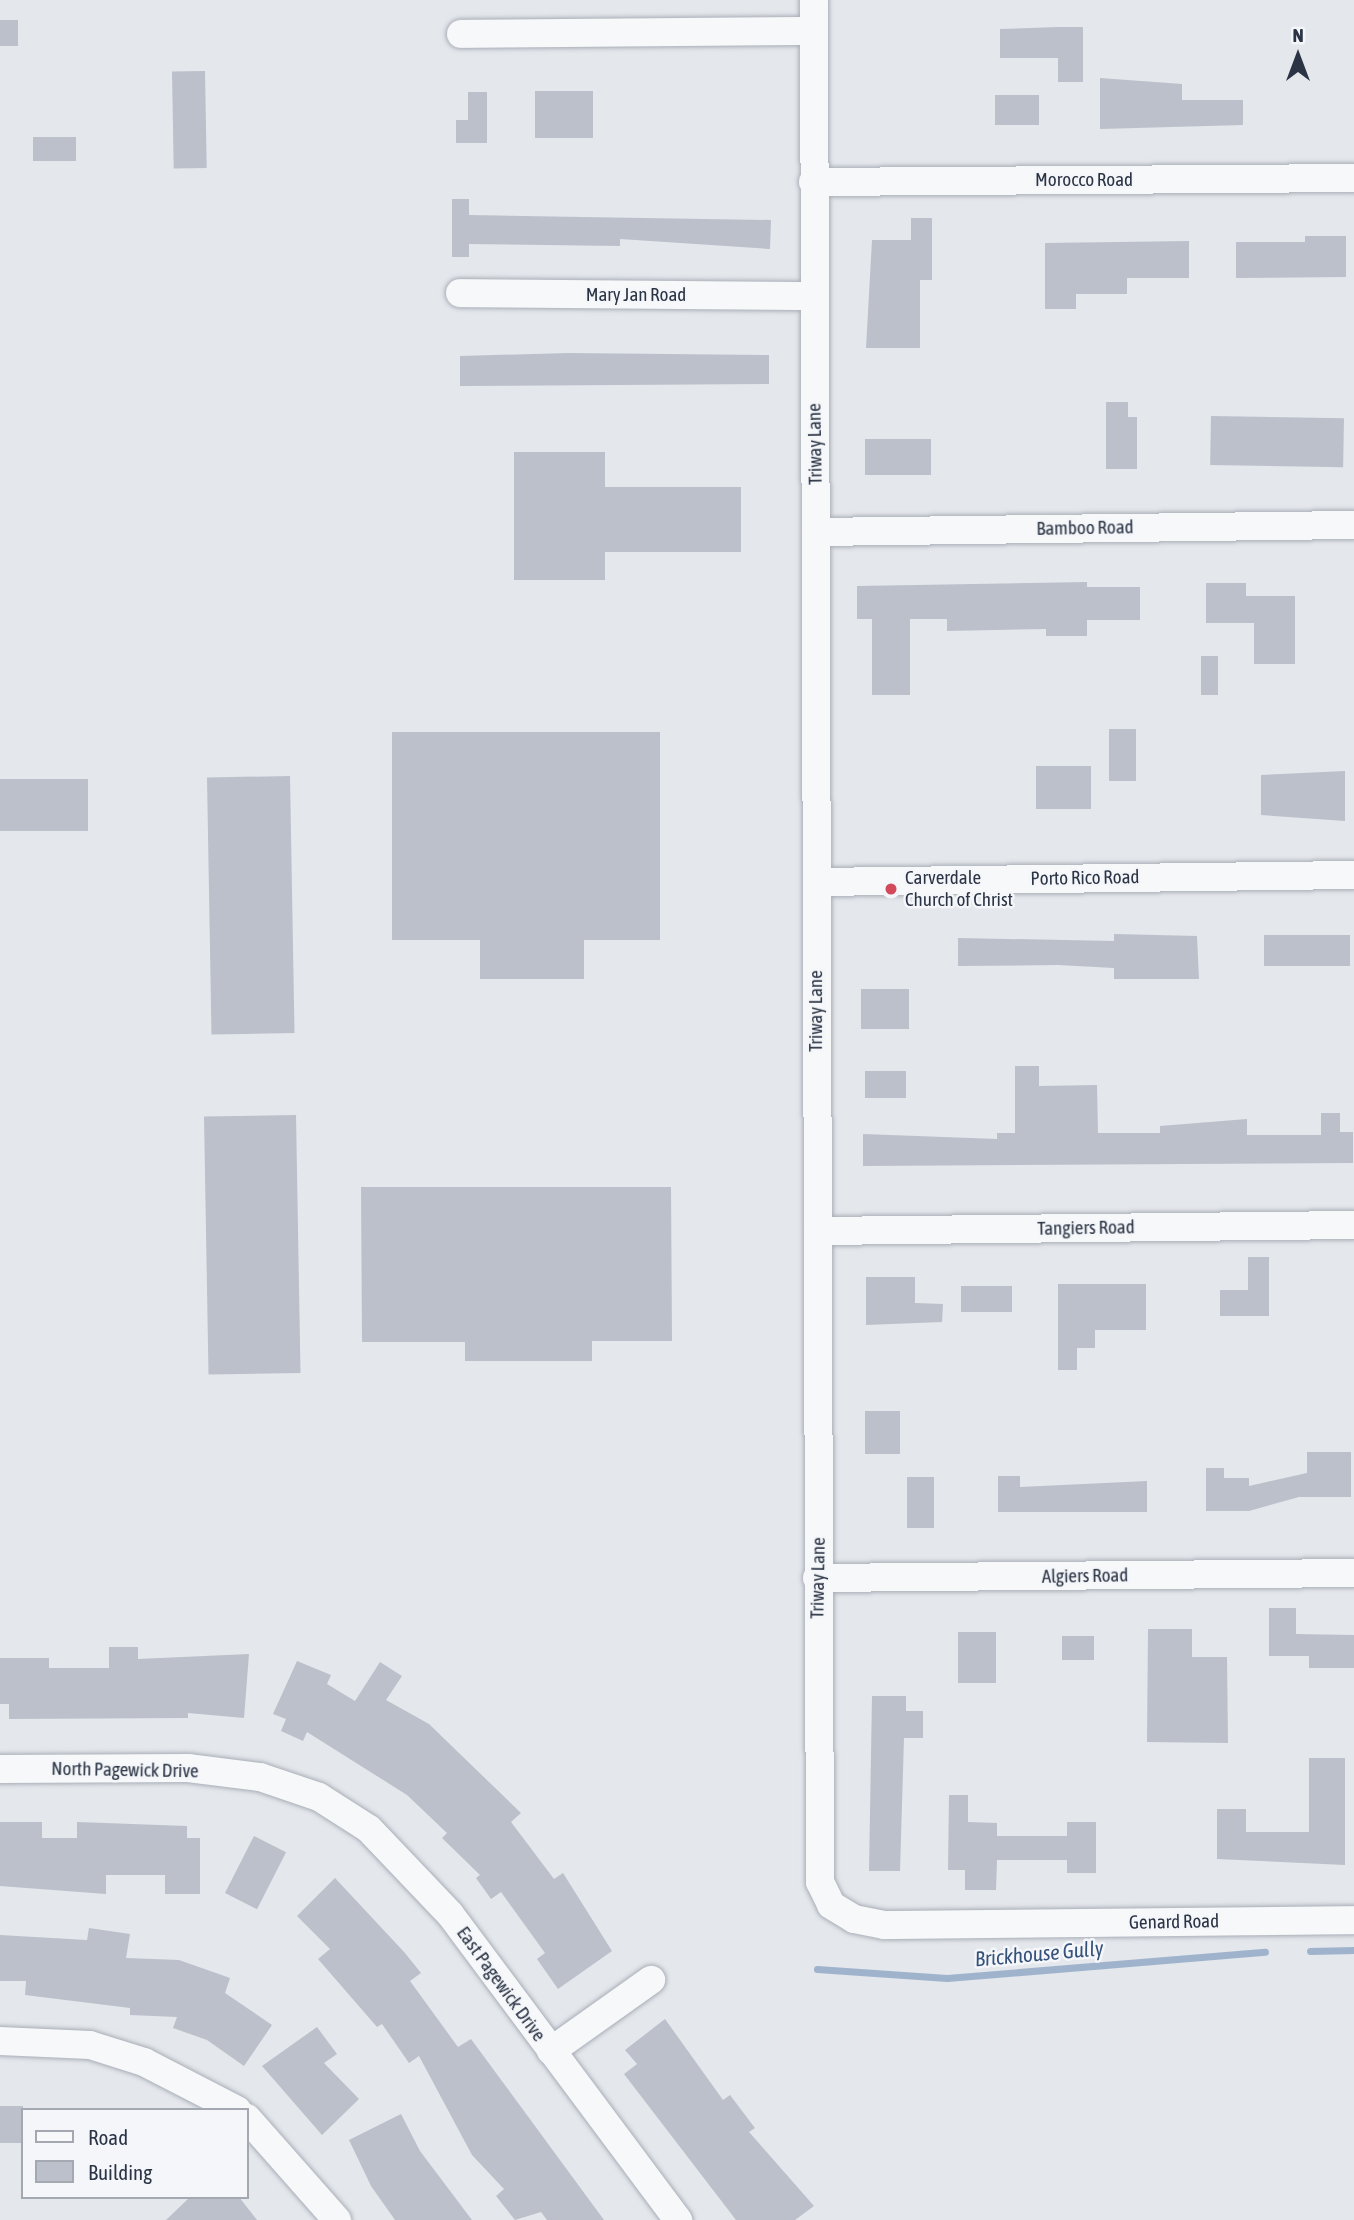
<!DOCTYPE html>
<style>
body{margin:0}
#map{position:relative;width:1354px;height:2220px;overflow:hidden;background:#e4e7ec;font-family:"Asap Condensed",sans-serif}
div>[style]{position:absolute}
.stream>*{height:7px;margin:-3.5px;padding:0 3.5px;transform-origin:3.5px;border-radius:3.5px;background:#9fb4cc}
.building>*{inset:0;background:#bbc0ca;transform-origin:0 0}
.roads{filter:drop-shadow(0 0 2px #a9aeb7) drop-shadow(0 0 2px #a9aeb7)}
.minor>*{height:28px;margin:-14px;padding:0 14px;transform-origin:14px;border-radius:14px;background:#f7f8fa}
.dots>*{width:19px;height:19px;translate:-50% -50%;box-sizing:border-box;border:4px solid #f4f6f9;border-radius:50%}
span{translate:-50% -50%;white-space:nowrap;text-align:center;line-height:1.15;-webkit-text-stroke:5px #f4f6f9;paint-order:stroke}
.street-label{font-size:19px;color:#2b3445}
.poi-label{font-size:19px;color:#2b3445}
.left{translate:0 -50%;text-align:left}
.water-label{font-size:21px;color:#34527a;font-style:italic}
.legend{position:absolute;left:21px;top:2108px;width:228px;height:91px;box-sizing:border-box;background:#f4f6f9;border:2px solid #a4a8b1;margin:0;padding:9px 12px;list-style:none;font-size:21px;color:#2b3445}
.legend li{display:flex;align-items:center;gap:14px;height:35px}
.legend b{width:35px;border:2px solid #a4a8b1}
.north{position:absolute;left:1263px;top:21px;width:70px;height:70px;-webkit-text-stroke:5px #f4f6f9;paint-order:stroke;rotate:0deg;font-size:19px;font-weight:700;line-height:28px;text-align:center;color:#2b3445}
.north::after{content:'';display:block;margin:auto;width:24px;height:32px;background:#2b3445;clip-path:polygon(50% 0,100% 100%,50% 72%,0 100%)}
</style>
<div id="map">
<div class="stream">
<i style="left:1310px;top:1951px;width:44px;rotate:-1.3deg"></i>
<i style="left:817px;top:1969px;width:130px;rotate:4deg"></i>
<i style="left:947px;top:1978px;width:319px;rotate:-4.7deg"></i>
</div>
<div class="building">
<i style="left:0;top:20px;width:18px;height:26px"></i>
<i style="clip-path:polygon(1058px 27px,1083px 27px,1083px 82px,1058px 82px,1058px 58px,1000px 58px,1000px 29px)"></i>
<i style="left:205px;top:71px;width:97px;height:33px;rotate:89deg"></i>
<i style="clip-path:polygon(1100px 78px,1182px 84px,1182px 100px,1243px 100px,1243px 125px,1100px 129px)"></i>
<i style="left:535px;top:91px;width:58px;height:47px"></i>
<i style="clip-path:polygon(468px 92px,487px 92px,487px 143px,456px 143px,456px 120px,468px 120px)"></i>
<i style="left:995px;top:95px;width:44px;height:30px"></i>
<i style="left:33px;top:137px;width:43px;height:24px"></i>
<i style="clip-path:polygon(452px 199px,469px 199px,469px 215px,771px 220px,770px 249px,620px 239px,620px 246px,469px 244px,469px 257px,452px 257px)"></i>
<i style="clip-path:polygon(911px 218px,932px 218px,932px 280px,920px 280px,920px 348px,866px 348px,872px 240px,911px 240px)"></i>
<i style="clip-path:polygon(1305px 236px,1346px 236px,1346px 277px,1236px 278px,1236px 242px,1305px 242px)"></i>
<i style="clip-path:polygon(1189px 241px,1189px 278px,1127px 278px,1127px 294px,1076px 294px,1076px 309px,1045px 309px,1045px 243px)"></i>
<i style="clip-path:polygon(569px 353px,769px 355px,769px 384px,460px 386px,460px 356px)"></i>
<i style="clip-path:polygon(1106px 402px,1128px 402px,1128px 417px,1137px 417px,1137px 469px,1106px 469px)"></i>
<i style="left:1211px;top:416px;width:133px;height:49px;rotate:1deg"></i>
<i style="left:865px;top:439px;width:66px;height:36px"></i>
<i style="clip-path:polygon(514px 452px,605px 452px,605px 487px,741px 487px,741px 552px,605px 552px,605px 580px,514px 580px)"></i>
<i style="clip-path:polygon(1087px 582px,1087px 587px,1140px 587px,1140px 620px,1087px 620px,1087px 636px,1046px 636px,1046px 629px,947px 631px,947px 619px,910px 619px,910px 695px,872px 695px,872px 619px,857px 619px,857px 586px)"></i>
<i style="clip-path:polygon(1206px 583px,1246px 583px,1246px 596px,1295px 596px,1295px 664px,1254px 664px,1254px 623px,1206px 623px)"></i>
<i style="left:1201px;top:656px;width:17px;height:39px"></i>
<i style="left:1109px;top:729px;width:27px;height:52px"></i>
<i style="clip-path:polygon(392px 732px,660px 732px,660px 940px,584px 940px,584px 979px,480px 979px,480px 940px,392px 940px)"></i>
<i style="left:1036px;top:766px;width:55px;height:43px"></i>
<i style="clip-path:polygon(1345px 771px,1345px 821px,1261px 815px,1261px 775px)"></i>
<i style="left:290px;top:776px;width:257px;height:83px;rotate:89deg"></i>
<i style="left:0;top:779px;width:88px;height:52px"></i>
<i style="clip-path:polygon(1114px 934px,1197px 936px,1199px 979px,1114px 979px,1114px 968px,1058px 965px,958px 966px,958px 938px,1114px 941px)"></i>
<i style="left:1350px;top:935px;width:31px;height:86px;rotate:90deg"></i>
<i style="left:861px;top:989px;width:48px;height:40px"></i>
<i style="clip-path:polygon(1015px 1066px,1039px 1066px,1039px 1086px,1097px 1085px,1098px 1133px,1160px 1133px,1160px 1126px,1247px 1119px,1247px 1135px,1321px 1135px,1321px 1113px,1340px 1113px,1340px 1132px,1353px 1132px,1353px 1163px,863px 1166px,863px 1134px,997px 1139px,997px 1133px,1015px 1133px)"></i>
<i style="left:865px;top:1071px;width:41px;height:27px"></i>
<i style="left:296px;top:1115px;width:258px;height:92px;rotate:89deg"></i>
<i style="clip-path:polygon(361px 1187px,671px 1187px,672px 1341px,592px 1341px,592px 1361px,465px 1361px,465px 1342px,362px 1342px)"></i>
<i style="clip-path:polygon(1248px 1257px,1269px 1257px,1269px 1316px,1220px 1316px,1220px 1290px,1248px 1290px)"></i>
<i style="clip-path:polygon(866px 1277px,915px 1277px,915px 1303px,943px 1304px,942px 1322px,866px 1325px)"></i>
<i style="clip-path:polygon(1058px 1284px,1146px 1284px,1146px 1330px,1095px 1330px,1095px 1348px,1077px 1348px,1077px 1370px,1058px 1370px)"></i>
<i style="left:961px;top:1286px;width:51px;height:26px"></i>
<i style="left:865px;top:1411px;width:35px;height:43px"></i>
<i style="clip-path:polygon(1307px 1452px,1351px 1452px,1351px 1497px,1299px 1497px,1249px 1511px,1206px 1511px,1206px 1468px,1224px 1468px,1224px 1478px,1249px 1478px,1249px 1486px,1307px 1473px)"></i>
<i style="clip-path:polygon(998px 1476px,1020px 1476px,1020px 1487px,1147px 1481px,1147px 1512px,998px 1512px)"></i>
<i style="left:907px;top:1477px;width:27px;height:51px"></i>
<i style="clip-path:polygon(1269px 1608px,1296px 1608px,1296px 1634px,1354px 1635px,1354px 1668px,1309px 1668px,1309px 1656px,1269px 1656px)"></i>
<i style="clip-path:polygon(1148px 1629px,1192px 1629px,1192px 1657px,1227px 1657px,1228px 1743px,1147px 1742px)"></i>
<i style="left:958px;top:1632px;width:38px;height:51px"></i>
<i style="left:1062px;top:1636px;width:32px;height:24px"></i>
<i style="clip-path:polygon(109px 1647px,138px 1647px,138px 1659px,249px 1654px,244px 1718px,188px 1713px,188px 1718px,9px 1719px,9px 1704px,0 1704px,0 1658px,49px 1658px,49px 1668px,109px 1668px)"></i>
<i style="clip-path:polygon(297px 1661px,331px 1675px,327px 1684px,355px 1701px,380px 1662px,402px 1676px,386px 1700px,429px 1724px,521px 1813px,511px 1822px,554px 1879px,563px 1873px,612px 1951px,558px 1989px,537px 1959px,545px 1953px,501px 1892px,491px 1899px,476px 1878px,480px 1875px,442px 1838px,447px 1833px,407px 1795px,307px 1732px,303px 1741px,281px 1731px,286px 1719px,273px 1714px)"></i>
<i style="clip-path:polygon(872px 1696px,906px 1696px,906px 1711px,923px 1711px,923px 1738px,904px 1738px,900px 1871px,869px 1871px)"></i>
<i style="clip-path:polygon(1309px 1758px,1345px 1758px,1345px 1865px,1217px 1859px,1217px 1809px,1246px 1809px,1246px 1832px,1309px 1832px)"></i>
<i style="clip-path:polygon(949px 1795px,968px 1795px,968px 1822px,997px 1823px,997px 1836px,1067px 1836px,1067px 1822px,1096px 1822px,1096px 1873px,1067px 1873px,1067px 1860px,997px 1860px,996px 1890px,965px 1890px,965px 1870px,948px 1870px)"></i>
<i style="clip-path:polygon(0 1822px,42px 1822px,42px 1838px,77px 1838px,77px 1822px,187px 1826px,187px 1838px,200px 1838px,200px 1894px,165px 1894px,165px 1875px,106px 1875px,106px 1894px,0 1886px)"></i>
<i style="left:254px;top:1836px;width:36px;height:64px;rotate:27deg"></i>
<i style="clip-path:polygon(335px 1878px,405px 1953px,421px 1973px,410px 1981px,458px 2047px,471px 2039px,604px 2220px,547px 2220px,541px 2212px,515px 2220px,496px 2196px,504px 2189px,472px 2155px,419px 2056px,409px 2063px,382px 2024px,377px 2027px,318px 1959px,330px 1949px,297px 1916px)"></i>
<i style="clip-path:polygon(89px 1928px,130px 1934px,126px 1958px,179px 1960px,230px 1978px,225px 1993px,272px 2025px,244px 2066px,207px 2040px,173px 2028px,177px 2017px,130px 2015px,130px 2008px,25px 1995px,26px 1981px,0 1981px,0 1935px,87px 1940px)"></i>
<i style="clip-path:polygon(665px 2019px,723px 2100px,730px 2095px,755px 2128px,749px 2132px,814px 2206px,795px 2220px,736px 2220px,624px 2074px,637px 2064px,625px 2050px)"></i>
<i style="clip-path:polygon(317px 2027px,337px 2054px,324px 2063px,359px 2099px,322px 2135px,262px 2066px)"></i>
<i style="left:0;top:2106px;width:23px;height:37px"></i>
<i style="clip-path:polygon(401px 2114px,420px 2151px,472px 2220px,395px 2220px,371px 2186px,349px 2140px)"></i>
<i style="clip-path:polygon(190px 2197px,239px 2197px,257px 2220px,166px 2220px)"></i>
</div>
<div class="roads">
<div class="minor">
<i style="left:814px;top:0;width:1882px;rotate:89.82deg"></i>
<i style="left:820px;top:1882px;width:25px;rotate:64deg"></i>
<i style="left:831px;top:1905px;width:27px;rotate:31deg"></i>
<i style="left:854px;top:1919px;width:31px;rotate:11deg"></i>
<i style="left:884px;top:1925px;width:470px;rotate:-0.6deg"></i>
<i style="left:461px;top:34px;width:353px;rotate:-0.5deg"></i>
<i style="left:813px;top:182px;width:541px;rotate:-0.42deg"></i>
<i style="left:460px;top:293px;width:353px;rotate:0.5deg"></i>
<i style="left:816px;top:532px;width:538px;rotate:-0.75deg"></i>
<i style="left:817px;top:882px;width:537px;rotate:-0.75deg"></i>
<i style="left:818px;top:1231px;width:536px;rotate:-0.64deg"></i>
<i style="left:817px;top:1578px;width:537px;rotate:-0.53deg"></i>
<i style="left:0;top:1769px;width:188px;rotate:-0.3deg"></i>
<i style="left:188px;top:1768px;width:73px;rotate:7.1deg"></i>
<i style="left:260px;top:1777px;width:62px;rotate:18.7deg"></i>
<i style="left:319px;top:1797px;width:59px;rotate:32.6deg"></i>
<i style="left:369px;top:1829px;width:117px;rotate:46.4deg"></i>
<i style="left:450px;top:1914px;width:382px;rotate:53.3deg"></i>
<i style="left:0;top:2041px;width:90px;rotate:2.5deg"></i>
<i style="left:90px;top:2045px;width:57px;rotate:17.5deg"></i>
<i style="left:144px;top:2062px;width:105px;rotate:27.3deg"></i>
<i style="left:551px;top:2051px;width:123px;rotate:-35.4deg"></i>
<i style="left:247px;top:2118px;width:136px;rotate:48.6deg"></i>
</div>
</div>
<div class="dots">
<i style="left:891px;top:889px;background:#d1495b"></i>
</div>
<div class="street-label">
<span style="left:1084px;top:180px">Morocco Road</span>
<span style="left:636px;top:295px">Mary Jan Road</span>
<span style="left:815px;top:444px;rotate:-91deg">Triway Lane</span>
<span style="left:1085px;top:528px;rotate:-1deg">Bamboo Road</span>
<span style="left:1085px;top:878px;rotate:-1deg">Porto Rico Road</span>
<span style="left:816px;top:1011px;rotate:-90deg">Triway Lane</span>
<span style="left:1086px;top:1228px;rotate:-1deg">Tangiers Road</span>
<span style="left:1085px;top:1576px;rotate:-1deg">Algiers Road</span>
<span style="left:818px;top:1578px;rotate:-89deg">Triway Lane</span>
<span style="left:125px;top:1770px;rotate:1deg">North Pagewick Drive</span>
<span style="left:1174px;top:1922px;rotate:-1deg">Genard Road</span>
<span style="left:501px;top:1984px;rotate:54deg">East Pagewick Drive</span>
</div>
<div class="poi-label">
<span class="left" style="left:905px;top:889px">Carverdale<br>Church of Christ</span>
</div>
<div class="water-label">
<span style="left:1039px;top:1953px;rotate:-5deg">Brickhouse Gully</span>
</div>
<ul class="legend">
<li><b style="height:9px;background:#f7f8fa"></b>Road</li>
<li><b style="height:19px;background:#bbc0ca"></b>Building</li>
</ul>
<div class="north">N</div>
</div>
